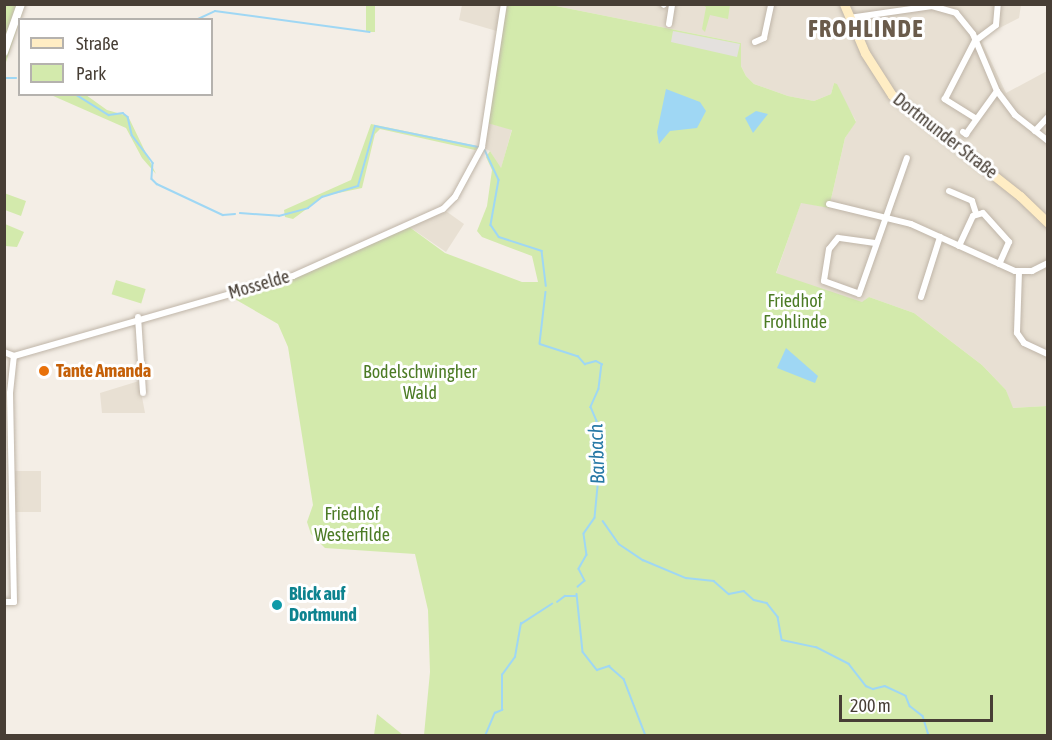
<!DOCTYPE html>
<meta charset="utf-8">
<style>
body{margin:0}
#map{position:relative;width:1052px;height:740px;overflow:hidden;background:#f4eee6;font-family:"Asap Condensed",sans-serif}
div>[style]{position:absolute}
.residential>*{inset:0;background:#e8e0d3;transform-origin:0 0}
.green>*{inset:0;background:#d3eaac;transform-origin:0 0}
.parking>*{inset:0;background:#e4e1de}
.water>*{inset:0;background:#9fd7f4}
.stream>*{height:1.5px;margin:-0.75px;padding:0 0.75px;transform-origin:0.75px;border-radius:0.75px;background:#9fd7f4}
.roads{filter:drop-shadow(0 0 2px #bfb5a8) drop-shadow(0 0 2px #bfb5a8)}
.minor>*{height:6px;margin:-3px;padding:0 3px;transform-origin:3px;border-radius:3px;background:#fff}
.tertiary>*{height:8px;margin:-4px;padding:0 4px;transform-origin:4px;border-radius:4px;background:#fff}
.secondary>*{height:9px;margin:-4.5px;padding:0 4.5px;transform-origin:4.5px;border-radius:4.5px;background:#ffedc4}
.dots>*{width:16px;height:16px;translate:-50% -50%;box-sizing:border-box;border:3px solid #fff;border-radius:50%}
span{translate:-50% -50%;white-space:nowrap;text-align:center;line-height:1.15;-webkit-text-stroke:6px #fff;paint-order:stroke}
.street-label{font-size:18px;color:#473e35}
.park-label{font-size:18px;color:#4c7b25}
.food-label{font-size:18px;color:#c56008;font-weight:700}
.left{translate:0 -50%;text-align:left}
.culture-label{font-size:18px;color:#0d838f;font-weight:700}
.water-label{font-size:20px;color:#2779a6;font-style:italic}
.district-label{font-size:24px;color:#6a5b4b;font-weight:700;letter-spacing:1.5px}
.frame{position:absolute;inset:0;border:6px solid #473e35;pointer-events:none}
.legend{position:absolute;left:18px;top:18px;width:195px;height:78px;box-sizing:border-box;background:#fff;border:2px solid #b5b2ae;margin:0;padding:8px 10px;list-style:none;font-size:18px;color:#473e35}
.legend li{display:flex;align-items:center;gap:12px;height:30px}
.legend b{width:30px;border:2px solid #b5b2ae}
.scale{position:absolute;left:839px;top:695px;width:154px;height:27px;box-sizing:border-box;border:3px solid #473e35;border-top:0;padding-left:8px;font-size:18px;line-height:21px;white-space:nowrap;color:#473e35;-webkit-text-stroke:4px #fff;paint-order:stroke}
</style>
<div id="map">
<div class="residential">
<i style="clip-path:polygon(462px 5px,504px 5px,500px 32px,459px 20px)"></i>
<i style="clip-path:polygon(551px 5px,1021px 5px,1019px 18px,980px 38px,1006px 93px,1047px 71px,1047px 406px,1012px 408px,1006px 390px,982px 365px,914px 313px,869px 297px,862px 303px,776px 274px,801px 202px,829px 208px,845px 138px,856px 121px,834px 83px,831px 94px,814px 101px,788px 96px,754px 84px,746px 76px,741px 66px,741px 43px)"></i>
<i style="clip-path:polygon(487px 123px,512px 129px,501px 169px,490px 151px,482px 147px)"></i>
<i style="clip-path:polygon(443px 209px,464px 224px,446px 252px,408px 226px)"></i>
<i style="clip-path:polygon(139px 381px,145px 413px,102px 413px,100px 393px)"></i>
<i style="left:15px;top:471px;width:26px;height:41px"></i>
</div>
<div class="green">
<i style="clip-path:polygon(6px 5px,25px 5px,5px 65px,5px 7px)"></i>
<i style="left:366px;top:5px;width:9px;height:27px"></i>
<i style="clip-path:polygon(504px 5px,551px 5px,741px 43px,741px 66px,746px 76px,754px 84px,788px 96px,814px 101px,831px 94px,834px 83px,837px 84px,856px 122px,845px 138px,829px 208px,801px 203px,776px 273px,862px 302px,869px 297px,914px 313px,982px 365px,1006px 390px,1013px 408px,1047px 406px,1047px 735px,424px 735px,430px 672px,428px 610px,415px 554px,325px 548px,311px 534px,307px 522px,313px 505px,288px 347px,278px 324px,233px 298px,233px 294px,279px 283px,408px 226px,445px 253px,522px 282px,538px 282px,532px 256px,482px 237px,477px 231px,487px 206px,492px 170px,486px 157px,490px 151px,501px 168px,512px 130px,487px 123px)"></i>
<i style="clip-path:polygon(702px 5px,730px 5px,728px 19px,710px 15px,705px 32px,702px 29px,706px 7px)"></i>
<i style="clip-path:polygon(51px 95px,86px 95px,107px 110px,128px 116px,156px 174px,142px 158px,126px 128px)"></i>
<i style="clip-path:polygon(371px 124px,482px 147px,475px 150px,380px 129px,375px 134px,362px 188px,324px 196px,293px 219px,285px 217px,284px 210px,351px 180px)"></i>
<i style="clip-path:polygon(4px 193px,26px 201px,21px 216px,5px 210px)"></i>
<i style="clip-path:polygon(5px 224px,24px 232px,17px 247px,5px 246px)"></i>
<i style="left:116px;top:280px;width:31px;height:15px;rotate:17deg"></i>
<i style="clip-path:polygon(377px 714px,403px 735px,374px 735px)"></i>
</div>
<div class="parking">
<i style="clip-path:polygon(673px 31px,740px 44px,737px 57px,671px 42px)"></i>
</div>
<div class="water">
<i style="clip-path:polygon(666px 89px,700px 102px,706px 111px,697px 128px,670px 131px,659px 144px,657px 132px)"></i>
<i style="clip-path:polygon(756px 111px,768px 114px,753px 133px,745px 118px)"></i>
<i style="clip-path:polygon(786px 348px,818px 376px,815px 383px,777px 368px)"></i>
</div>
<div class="stream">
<i style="left:196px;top:20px;width:21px;rotate:-25deg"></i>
<i style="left:215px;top:11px;width:156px;rotate:7.7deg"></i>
<i style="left:5px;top:78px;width:11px"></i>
<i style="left:75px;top:94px;width:40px;rotate:32deg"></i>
<i style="left:109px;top:115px;width:14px;rotate:-8deg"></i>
<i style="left:123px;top:113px;width:6px;rotate:39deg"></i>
<i style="left:128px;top:117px;width:18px;rotate:77deg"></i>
<i style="left:132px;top:135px;width:35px;rotate:53deg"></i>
<i style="left:153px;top:163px;width:16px;rotate:94deg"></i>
<i style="left:152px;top:179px;width:7px;rotate:45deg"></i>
<i style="left:157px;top:184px;width:73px;rotate:25.2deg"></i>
<i style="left:223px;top:215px;width:12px;rotate:-5deg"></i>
<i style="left:485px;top:150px;width:33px;rotate:65deg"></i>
<i style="left:499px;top:180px;width:46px;rotate:100.1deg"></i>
<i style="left:491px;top:225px;width:14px;rotate:56deg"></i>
<i style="left:499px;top:237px;width:45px;rotate:18deg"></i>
<i style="left:542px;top:251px;width:35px;rotate:83deg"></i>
<i style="left:240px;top:213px;width:39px;rotate:4deg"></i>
<i style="left:279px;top:216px;width:30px;rotate:-15deg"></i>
<i style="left:308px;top:208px;width:18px;rotate:-38deg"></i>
<i style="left:322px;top:197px;width:38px;rotate:-17deg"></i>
<i style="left:358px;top:186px;width:62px;rotate:-74.2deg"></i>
<i style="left:375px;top:126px;width:105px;rotate:11.5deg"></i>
<i style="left:546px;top:292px;width:52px;rotate:96.6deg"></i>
<i style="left:540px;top:344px;width:40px;rotate:18deg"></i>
<i style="left:578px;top:356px;width:11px;rotate:49deg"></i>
<i style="left:585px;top:364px;width:11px;rotate:-15deg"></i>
<i style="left:596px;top:361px;width:7px;rotate:27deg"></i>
<i style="left:602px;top:364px;width:25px;rotate:97deg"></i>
<i style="left:599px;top:389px;width:20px;rotate:114deg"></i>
<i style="left:591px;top:407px;width:15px;rotate:67deg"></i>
<i style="left:597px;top:421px;width:36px;rotate:98deg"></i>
<i style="left:592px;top:457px;width:12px;rotate:48deg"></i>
<i style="left:600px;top:466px;width:52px;rotate:95.5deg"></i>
<i style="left:595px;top:518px;width:19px;rotate:125deg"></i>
<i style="left:584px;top:534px;width:21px;rotate:82deg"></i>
<i style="left:587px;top:555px;width:16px;rotate:120deg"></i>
<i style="left:579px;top:569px;width:13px;rotate:63deg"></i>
<i style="left:585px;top:581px;width:9px;rotate:139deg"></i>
<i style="left:603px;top:521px;width:28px;rotate:55deg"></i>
<i style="left:619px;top:544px;width:29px;rotate:34deg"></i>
<i style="left:643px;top:560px;width:47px;rotate:22.7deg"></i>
<i style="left:686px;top:578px;width:28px;rotate:6deg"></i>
<i style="left:714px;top:581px;width:20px;rotate:41deg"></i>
<i style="left:729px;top:594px;width:15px;rotate:-11deg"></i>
<i style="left:744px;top:591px;width:13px;rotate:42deg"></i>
<i style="left:754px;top:600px;width:13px;rotate:13deg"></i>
<i style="left:767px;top:603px;width:18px;rotate:52deg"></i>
<i style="left:778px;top:617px;width:23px;rotate:80deg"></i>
<i style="left:782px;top:640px;width:35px;rotate:12deg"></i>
<i style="left:816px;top:647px;width:37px;rotate:27deg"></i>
<i style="left:849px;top:664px;width:28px;rotate:52deg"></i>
<i style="left:866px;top:686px;width:8px;rotate:23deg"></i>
<i style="left:873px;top:689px;width:12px;rotate:-14deg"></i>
<i style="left:885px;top:686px;width:23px;rotate:25deg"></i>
<i style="left:906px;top:696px;width:11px;rotate:68deg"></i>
<i style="left:910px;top:706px;width:16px;rotate:38deg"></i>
<i style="left:923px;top:716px;width:21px;rotate:73deg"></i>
<i style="left:577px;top:594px;width:58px;rotate:84.1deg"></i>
<i style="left:583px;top:652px;width:23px;rotate:52deg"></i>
<i style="left:597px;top:670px;width:13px;rotate:-18deg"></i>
<i style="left:609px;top:666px;width:20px;rotate:41deg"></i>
<i style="left:624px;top:679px;width:61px;rotate:68.9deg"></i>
<i style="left:557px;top:602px;width:10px;rotate:-37deg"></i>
<i style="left:565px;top:596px;width:11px"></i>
<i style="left:485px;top:736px;width:25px;rotate:-67deg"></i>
<i style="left:495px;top:713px;width:8px;rotate:-23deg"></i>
<i style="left:502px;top:710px;width:35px;rotate:-90deg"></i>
<i style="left:502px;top:675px;width:22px;rotate:-54deg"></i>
<i style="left:515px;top:657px;width:34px;rotate:-80deg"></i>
<i style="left:521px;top:624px;width:37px;rotate:-33deg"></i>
</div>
<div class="roads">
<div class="minor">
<i style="left:663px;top:4px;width:1px;rotate:45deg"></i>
<i style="left:849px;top:18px;width:84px;rotate:-8.2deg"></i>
<i style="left:932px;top:6px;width:25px;rotate:16deg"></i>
<i style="left:956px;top:13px;width:27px;rotate:51deg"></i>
<i style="left:973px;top:34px;width:62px;rotate:67.2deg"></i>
<i style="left:997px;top:91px;width:30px;rotate:53deg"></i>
<i style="left:1015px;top:115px;width:42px;rotate:38.2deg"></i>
<i style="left:669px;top:24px;width:20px;rotate:-81deg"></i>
<i style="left:755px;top:42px;width:10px;rotate:-24deg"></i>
<i style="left:764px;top:38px;width:35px;rotate:-78deg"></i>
<i style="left:975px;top:118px;width:36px;rotate:-148deg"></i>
<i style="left:945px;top:99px;width:65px;rotate:-62.7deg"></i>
<i style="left:975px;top:41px;width:26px;rotate:-37deg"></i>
<i style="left:996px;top:25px;width:21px;rotate:-85deg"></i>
<i style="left:1035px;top:131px;width:19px;rotate:-47deg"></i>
<i style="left:963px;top:132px;width:4px;rotate:34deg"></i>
<i style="left:966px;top:134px;width:53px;rotate:-54.2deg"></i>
<i style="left:949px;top:191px;width:25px;rotate:23deg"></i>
<i style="left:972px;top:201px;width:13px;rotate:72deg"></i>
<i style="left:829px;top:204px;width:84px;rotate:13.7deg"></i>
<i style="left:911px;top:224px;width:114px;rotate:24.3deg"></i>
<i style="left:1015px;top:271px;width:17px"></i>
<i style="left:1032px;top:271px;width:18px;rotate:-27deg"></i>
<i style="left:875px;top:243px;width:37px;rotate:-172deg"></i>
<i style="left:838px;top:238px;width:14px;rotate:129deg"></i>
<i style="left:829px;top:249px;width:32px;rotate:99deg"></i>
<i style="left:824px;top:281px;width:37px;rotate:20deg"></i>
<i style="left:859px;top:294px;width:144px;rotate:-70.6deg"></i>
<i style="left:959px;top:246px;width:33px;rotate:-65deg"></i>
<i style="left:973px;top:216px;width:10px;rotate:-17deg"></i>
<i style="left:983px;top:213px;width:39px;rotate:48deg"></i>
<i style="left:1009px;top:242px;width:24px;rotate:114deg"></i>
<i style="left:1019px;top:272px;width:61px;rotate:91.9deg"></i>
<i style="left:1017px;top:333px;width:12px;rotate:55deg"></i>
<i style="left:1024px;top:343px;width:26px;rotate:25deg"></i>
<i style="left:921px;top:297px;width:63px;rotate:-72.4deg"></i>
<i style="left:138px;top:317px;width:76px;rotate:86.2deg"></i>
<i style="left:4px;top:352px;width:11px;rotate:22deg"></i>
<i style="left:14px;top:356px;width:290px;rotate:-16deg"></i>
<i style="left:293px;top:276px;width:164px;rotate:-24.1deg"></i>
<i style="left:443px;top:209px;width:17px;rotate:-45deg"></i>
<i style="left:455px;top:197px;width:57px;rotate:-61.6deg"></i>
<i style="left:482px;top:147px;width:145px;rotate:-81.3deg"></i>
<i style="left:4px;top:602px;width:10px"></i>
<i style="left:14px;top:602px;width:209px;rotate:-91.1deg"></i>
<i style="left:10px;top:393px;width:37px;rotate:-84deg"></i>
</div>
<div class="tertiary">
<i style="left:4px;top:52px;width:51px;rotate:-70.5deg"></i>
</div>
<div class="secondary">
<i style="left:844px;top:4px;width:53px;rotate:66.8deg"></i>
<i style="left:865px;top:53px;width:50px;rotate:57.3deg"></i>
<i style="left:892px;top:95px;width:163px;rotate:38.3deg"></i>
<i style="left:1020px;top:196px;width:39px;rotate:44deg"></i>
</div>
</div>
<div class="dots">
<i style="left:44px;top:371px;background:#e8710a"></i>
<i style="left:277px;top:605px;background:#0f9aa8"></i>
</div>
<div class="street-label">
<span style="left:945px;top:136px;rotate:38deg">Dortmunder Straße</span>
<span style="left:259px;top:285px;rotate:-16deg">Mosselde</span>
</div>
<div class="park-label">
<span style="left:795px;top:312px">Friedhof<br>Frohlinde</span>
<span style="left:420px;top:383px">Bodelschwingher<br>Wald</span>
<span style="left:352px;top:525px">Friedhof<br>Westerfilde</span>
</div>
<div class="food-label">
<span class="left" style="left:56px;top:371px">Tante Amanda</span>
</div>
<div class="culture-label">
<span class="left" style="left:289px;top:605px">Blick auf<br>Dortmund</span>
</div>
<div class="water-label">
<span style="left:596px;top:454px;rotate:-92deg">Barbach</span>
</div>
<div class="district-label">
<span style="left:866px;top:29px">FROHLINDE</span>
</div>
<div class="frame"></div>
<ul class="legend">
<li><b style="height:8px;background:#ffedc4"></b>Straße</li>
<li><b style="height:16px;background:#d3eaac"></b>Park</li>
</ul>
<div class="scale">200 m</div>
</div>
